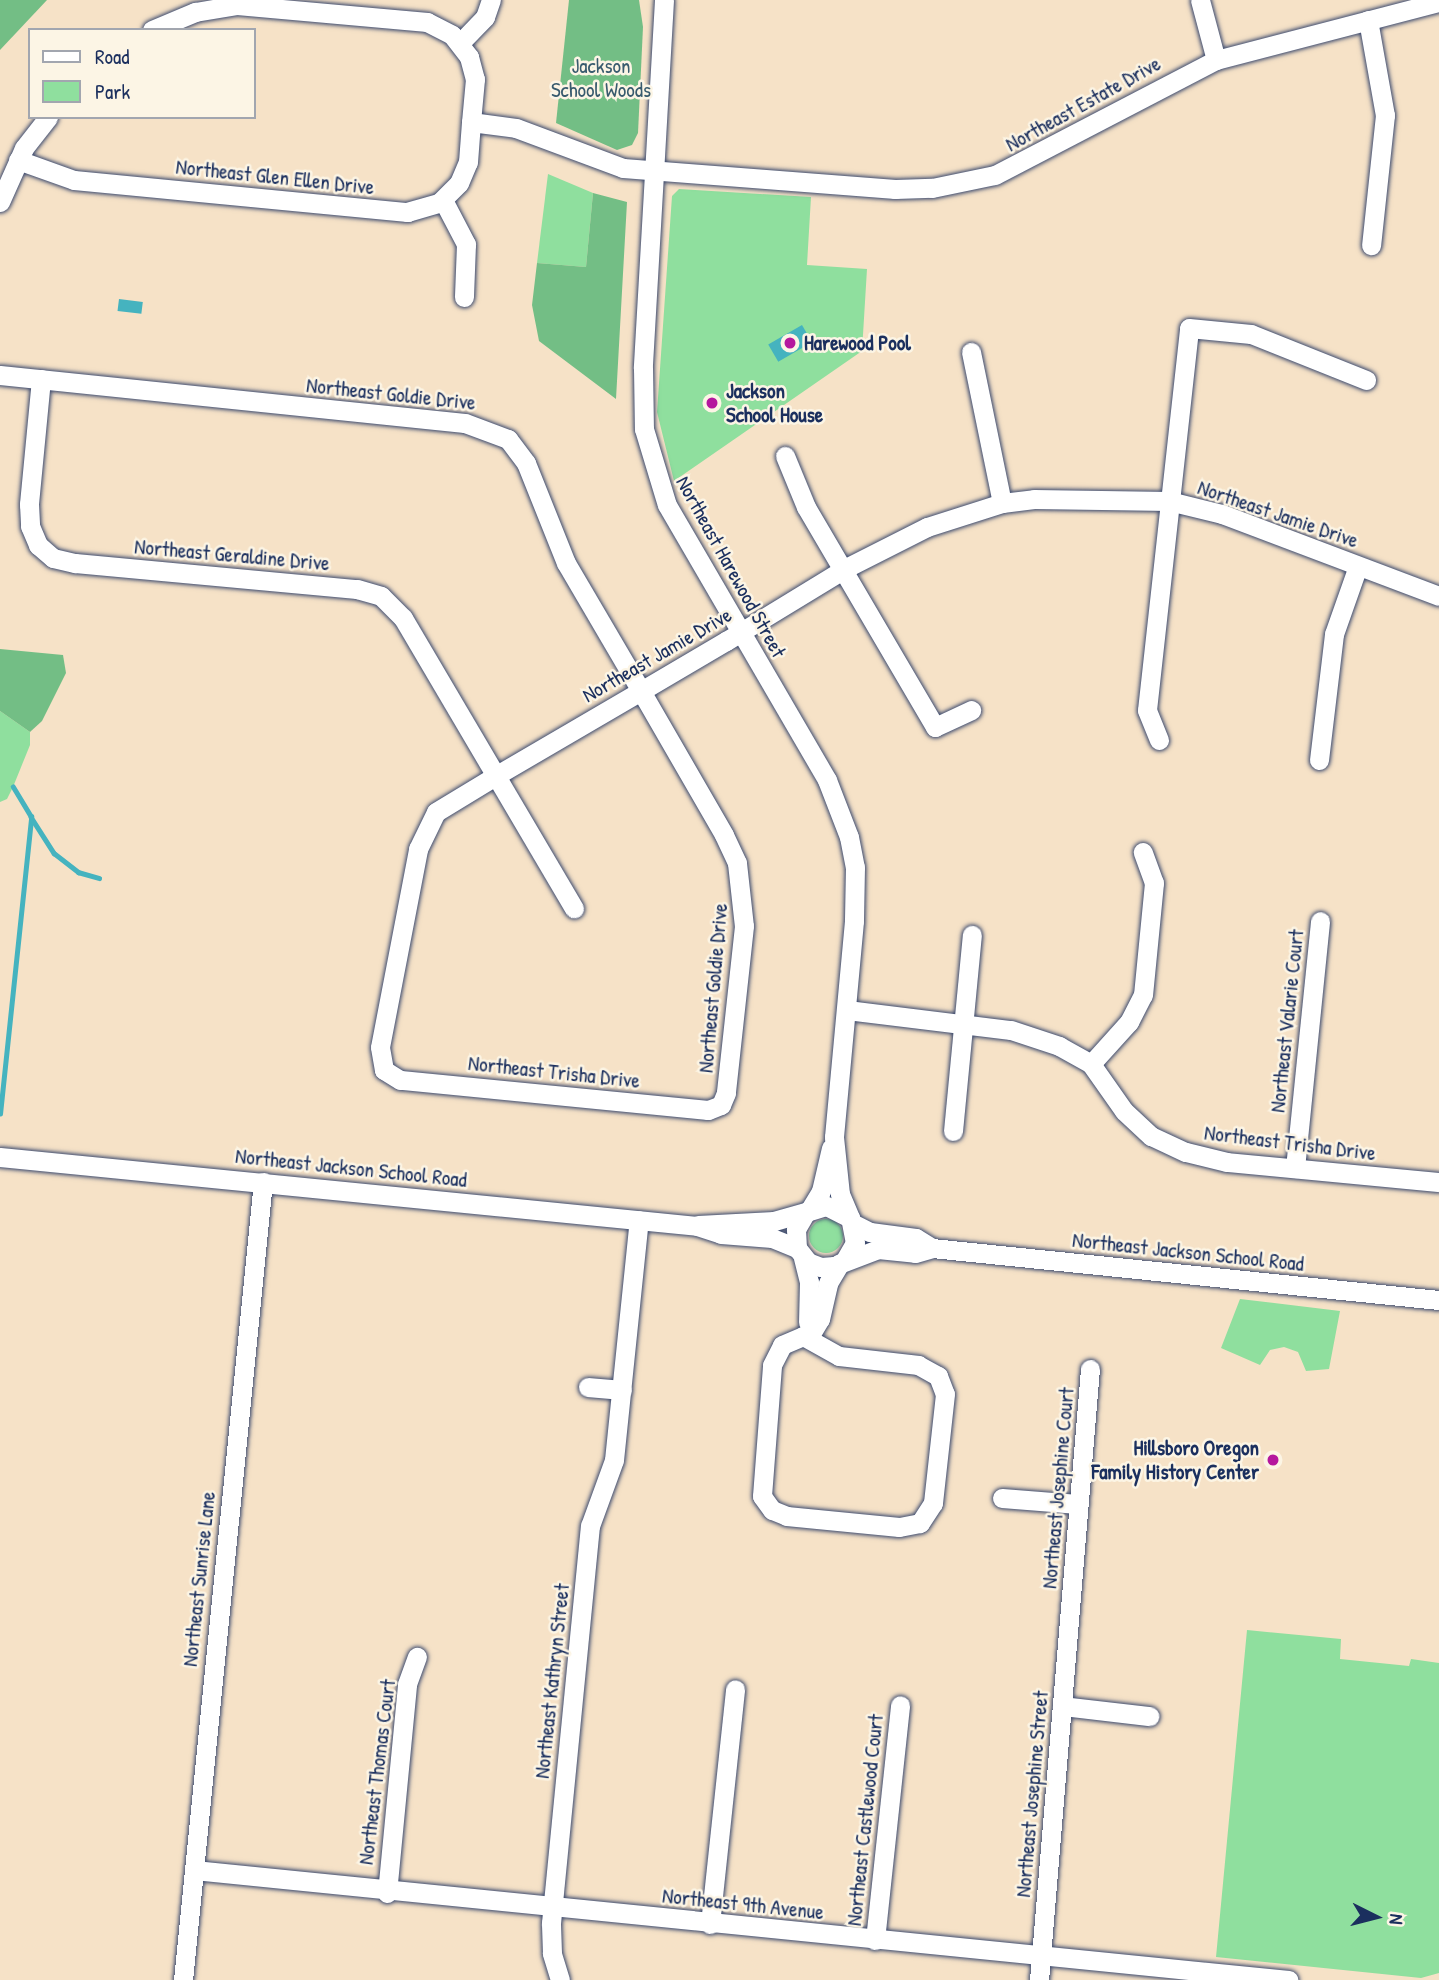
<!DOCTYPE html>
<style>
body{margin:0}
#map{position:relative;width:1439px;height:1980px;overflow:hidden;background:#f6e2c7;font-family:"Patrick Hand",sans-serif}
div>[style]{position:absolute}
.green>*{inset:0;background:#8fdf9e}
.round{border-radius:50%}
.forest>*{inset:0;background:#73be85}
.water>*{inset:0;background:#45b3bf;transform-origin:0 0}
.stream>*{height:4.5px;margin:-2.25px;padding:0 2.25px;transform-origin:2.25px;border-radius:2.25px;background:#45b3bf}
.roads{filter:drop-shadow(0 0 2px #3c4a6e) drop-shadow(0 0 2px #3c4a6e)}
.minor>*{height:19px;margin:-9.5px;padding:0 9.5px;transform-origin:9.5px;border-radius:9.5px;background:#fff}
.dots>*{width:19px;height:19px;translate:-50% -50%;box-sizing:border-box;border:4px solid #fcf5e5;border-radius:50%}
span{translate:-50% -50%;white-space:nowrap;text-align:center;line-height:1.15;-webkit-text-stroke:5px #fcf5e5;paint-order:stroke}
.park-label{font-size:21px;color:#385b6e}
.street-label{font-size:21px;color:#1b2f5e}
.poi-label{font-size:21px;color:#1b2f5e;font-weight:700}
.left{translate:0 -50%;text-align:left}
.right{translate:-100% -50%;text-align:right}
.legend{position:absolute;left:28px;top:28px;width:228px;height:91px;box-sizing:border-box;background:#fcf5e5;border:2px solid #a2a6af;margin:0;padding:9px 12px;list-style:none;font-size:21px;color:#1b2f5e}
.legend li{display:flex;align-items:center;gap:14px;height:35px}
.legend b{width:35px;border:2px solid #a2a6af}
.north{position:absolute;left:1341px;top:1882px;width:70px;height:70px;-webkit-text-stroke:5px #fcf5e5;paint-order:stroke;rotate:96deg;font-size:19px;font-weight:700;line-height:28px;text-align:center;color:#1b2f5e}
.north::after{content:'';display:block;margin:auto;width:24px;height:32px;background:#1b2f5e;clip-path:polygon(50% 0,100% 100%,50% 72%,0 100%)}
</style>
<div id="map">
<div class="green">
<i style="clip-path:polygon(548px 174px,593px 193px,586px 267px,537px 263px)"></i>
<i style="clip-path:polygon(679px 189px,811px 197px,807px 265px,867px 269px,862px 351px,674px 481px,657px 412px,672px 196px)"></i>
<i style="clip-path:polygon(0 711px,30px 732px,30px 745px,13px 787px,7px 799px,0 802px)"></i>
<i class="round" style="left:809px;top:1219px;width:34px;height:34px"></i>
<i style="clip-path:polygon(1240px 1299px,1340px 1311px,1329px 1369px,1306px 1371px,1298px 1352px,1284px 1347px,1270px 1350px,1260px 1365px,1221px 1348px)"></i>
<i style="clip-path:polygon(1247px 1630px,1341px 1639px,1340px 1659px,1409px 1666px,1411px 1659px,1439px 1663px,1439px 1973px,1421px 1978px,1216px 1957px)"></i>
</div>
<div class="forest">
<i style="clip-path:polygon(0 0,47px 0,0 50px)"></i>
<i style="clip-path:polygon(569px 0,639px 0,643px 27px,638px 133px,632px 145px,617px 150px,556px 123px)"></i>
<i style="clip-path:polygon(593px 193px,627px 202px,616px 399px,539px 341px,532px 305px,537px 263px,586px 267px)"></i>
<i style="clip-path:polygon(0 649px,63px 655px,66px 673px,42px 721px,30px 732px,0 711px)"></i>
</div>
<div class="water">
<i style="left:119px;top:299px;width:24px;height:12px;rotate:7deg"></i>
<i style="left:802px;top:325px;width:20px;height:39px;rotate:60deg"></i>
</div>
<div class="stream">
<i style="left:31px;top:817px;width:43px;rotate:57.4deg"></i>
<i style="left:54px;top:853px;width:31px;rotate:38deg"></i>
<i style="left:78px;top:872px;width:22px;rotate:16deg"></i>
<i style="left:0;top:1114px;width:299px;rotate:-84deg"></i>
<i style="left:31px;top:817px;width:35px;rotate:-121deg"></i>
</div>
<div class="roads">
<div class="minor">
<i style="left:664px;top:0;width:369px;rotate:93.3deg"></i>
<i style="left:643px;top:368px;width:61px;rotate:89.1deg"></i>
<i style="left:644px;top:429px;width:79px;rotate:73.2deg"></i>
<i style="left:667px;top:505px;width:318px;rotate:59.8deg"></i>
<i style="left:827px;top:780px;width:61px;rotate:68.9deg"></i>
<i style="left:849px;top:837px;width:31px;rotate:79deg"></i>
<i style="left:855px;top:867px;width:54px;rotate:91.1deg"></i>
<i style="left:854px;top:921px;width:217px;rotate:95.3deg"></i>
<i style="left:834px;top:1137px;width:57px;rotate:84deg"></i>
<i style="left:840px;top:1194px;width:26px;rotate:67deg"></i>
<i style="left:1200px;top:0;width:62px;rotate:75.1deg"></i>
<i style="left:1368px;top:20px;width:97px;rotate:79.9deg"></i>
<i style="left:1385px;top:115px;width:131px;rotate:96.1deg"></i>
<i style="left:152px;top:30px;width:47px;rotate:-22.7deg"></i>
<i style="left:195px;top:12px;width:43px;rotate:-9.5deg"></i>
<i style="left:237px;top:5px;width:191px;rotate:5.1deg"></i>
<i style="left:427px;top:22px;width:28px;rotate:27deg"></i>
<i style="left:452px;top:35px;width:28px;rotate:52deg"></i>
<i style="left:469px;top:57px;width:23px;rotate:75deg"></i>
<i style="left:475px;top:79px;width:43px;rotate:95.3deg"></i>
<i style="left:471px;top:122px;width:45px;rotate:7.6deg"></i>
<i style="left:516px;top:128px;width:114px;rotate:20.5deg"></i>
<i style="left:623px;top:168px;width:273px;rotate:4.4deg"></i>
<i style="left:895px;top:189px;width:37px;rotate:-2deg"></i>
<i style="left:932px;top:188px;width:64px;rotate:-11.7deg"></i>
<i style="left:995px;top:175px;width:249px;rotate:-27.5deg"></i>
<i style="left:1216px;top:60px;width:230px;rotate:-14.6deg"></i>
<i style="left:460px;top:43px;width:36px;rotate:-46deg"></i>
<i style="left:485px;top:17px;width:18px;rotate:-71deg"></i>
<i style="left:18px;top:160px;width:59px;rotate:19.7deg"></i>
<i style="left:74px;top:180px;width:335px;rotate:5.5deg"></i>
<i style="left:407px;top:212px;width:33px;rotate:-16deg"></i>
<i style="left:439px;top:203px;width:28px;rotate:-45deg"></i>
<i style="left:459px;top:183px;width:23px;rotate:-67deg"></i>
<i style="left:468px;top:162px;width:40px;rotate:-85.7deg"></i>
<i style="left:443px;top:200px;width:50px;rotate:62.4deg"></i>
<i style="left:466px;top:244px;width:53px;rotate:92.2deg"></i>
<i style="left:0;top:202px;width:59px;rotate:-66deg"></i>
<i style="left:24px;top:148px;width:39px;rotate:-52deg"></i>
<i style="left:971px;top:352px;width:154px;rotate:78.4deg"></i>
<i style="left:0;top:375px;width:467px;rotate:5.9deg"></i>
<i style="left:465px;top:423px;width:46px;rotate:20.4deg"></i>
<i style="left:508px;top:439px;width:30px;rotate:53deg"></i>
<i style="left:526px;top:463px;width:108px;rotate:68.2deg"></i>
<i style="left:566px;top:563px;width:148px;rotate:59.6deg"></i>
<i style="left:641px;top:691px;width:166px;rotate:60deg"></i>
<i style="left:724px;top:835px;width:31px;rotate:65deg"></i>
<i style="left:737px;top:863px;width:63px;rotate:83.7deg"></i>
<i style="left:744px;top:926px;width:168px;rotate:96.2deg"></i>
<i style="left:726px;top:1093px;width:13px;rotate:113deg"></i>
<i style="left:721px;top:1105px;width:14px;rotate:159deg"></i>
<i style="left:708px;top:1110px;width:309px;rotate:-174.4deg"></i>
<i style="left:400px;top:1080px;width:19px;rotate:-148deg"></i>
<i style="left:384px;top:1070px;width:23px;rotate:-100deg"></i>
<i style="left:380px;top:1047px;width:202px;rotate:-79.1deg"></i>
<i style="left:418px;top:849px;width:41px;rotate:-64.1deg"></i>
<i style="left:436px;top:812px;width:71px;rotate:-31.2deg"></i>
<i style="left:497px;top:775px;width:167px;rotate:-30.3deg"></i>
<i style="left:641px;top:691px;width:99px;rotate:-30.5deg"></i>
<i style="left:726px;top:641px;width:12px;rotate:-31deg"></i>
<i style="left:736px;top:635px;width:127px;rotate:-31.4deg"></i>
<i style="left:844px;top:569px;width:93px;rotate:-26.8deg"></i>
<i style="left:927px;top:527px;width:79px;rotate:-17.7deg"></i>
<i style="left:1002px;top:503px;width:32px;rotate:-7deg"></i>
<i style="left:1034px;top:499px;width:135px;rotate:0.8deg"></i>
<i style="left:1169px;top:501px;width:55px;rotate:13.8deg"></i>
<i style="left:1222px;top:514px;width:232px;rotate:20.7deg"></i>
<i style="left:41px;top:379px;width:126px;rotate:95.5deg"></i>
<i style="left:29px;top:504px;width:22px;rotate:87deg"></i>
<i style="left:30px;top:526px;width:21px;rotate:67deg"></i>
<i style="left:38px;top:545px;width:20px;rotate:41deg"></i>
<i style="left:53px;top:558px;width:23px;rotate:13deg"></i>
<i style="left:75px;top:563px;width:283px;rotate:5.3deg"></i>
<i style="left:357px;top:589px;width:25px;rotate:16deg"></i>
<i style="left:381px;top:596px;width:31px;rotate:45deg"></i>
<i style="left:403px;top:618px;width:337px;rotate:59.5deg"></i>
<i style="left:785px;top:456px;width:55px;rotate:67.6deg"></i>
<i style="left:806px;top:507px;width:255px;rotate:59.6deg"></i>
<i style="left:935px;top:727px;width:40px;rotate:-25deg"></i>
<i style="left:1159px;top:740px;width:32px;rotate:-112deg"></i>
<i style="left:1147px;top:710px;width:384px;rotate:-83.7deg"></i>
<i style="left:1189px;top:328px;width:62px;rotate:5.5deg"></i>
<i style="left:1251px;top:334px;width:124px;rotate:21.8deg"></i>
<i style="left:1319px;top:760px;width:127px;rotate:-83.2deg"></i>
<i style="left:1334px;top:634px;width:72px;rotate:-70.6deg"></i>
<i style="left:847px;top:1010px;width:165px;rotate:7deg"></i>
<i style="left:1011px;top:1030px;width:51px;rotate:18.4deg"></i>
<i style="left:1059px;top:1046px;width:37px;rotate:29deg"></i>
<i style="left:1091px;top:1064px;width:57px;rotate:54.9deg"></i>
<i style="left:1124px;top:1111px;width:37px;rotate:43deg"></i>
<i style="left:1151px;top:1136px;width:38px;rotate:25deg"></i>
<i style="left:1186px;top:1152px;width:42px;rotate:13.7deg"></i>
<i style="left:1227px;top:1162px;width:213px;rotate:5.4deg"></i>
<i style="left:1091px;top:1064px;width:57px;rotate:-47.9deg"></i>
<i style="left:1129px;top:1022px;width:30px;rotate:-63deg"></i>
<i style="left:1143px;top:995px;width:113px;rotate:-84.4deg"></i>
<i style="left:1154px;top:883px;width:33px;rotate:-110deg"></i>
<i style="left:953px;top:1131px;width:197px;rotate:-84.5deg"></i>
<i style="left:0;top:1157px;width:700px;rotate:5.65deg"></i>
<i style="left:697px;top:1226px;width:25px;rotate:18deg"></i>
<i style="left:721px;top:1234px;width:51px;rotate:4.5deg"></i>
<i style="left:772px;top:1238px;width:27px;rotate:22deg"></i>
<i style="left:1295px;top:1168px;width:248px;rotate:-84.2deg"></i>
<i style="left:809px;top:1211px;width:23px;rotate:-59deg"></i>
<i style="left:821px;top:1191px;width:44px;rotate:-76.9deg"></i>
<i style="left:852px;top:1223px;width:20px;rotate:27deg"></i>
<i style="left:870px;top:1232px;width:46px;rotate:7.4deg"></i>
<i style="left:916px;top:1238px;width:19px;rotate:32deg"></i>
<i style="left:698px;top:1225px;width:76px;rotate:-3deg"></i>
<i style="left:774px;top:1221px;width:33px;rotate:-16deg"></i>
<i style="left:803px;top:1258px;width:25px;rotate:76deg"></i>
<i style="left:809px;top:1282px;width:40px;rotate:91.4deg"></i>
<i style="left:845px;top:1260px;width:20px;rotate:-60deg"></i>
<i style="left:855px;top:1243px;width:25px;rotate:-101deg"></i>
<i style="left:850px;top:1218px;width:27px;rotate:-153deg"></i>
<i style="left:826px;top:1206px;width:21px;rotate:163deg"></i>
<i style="left:806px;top:1212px;width:20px;rotate:120deg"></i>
<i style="left:796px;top:1229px;width:19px;rotate:87deg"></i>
<i style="left:797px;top:1248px;width:18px;rotate:52deg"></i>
<i style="left:808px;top:1262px;width:14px;rotate:21deg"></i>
<i style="left:821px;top:1267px;width:13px;rotate:-4deg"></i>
<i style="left:834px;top:1266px;width:47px;rotate:-21.1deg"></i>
<i style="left:878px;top:1249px;width:37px;rotate:6deg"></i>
<i style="left:915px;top:1253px;width:18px;rotate:-16deg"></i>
<i style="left:932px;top:1248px;width:510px;rotate:5.86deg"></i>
<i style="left:803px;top:1336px;width:41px;rotate:29.1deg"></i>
<i style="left:839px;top:1356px;width:80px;rotate:6.5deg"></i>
<i style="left:918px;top:1365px;width:23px;rotate:29deg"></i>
<i style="left:938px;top:1376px;width:19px;rotate:69deg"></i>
<i style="left:945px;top:1394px;width:110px;rotate:96.3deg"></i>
<i style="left:933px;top:1503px;width:24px;rotate:123deg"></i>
<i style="left:920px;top:1523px;width:21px;rotate:169deg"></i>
<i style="left:899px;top:1527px;width:113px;rotate:-174.4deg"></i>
<i style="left:787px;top:1516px;width:16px;rotate:-158deg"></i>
<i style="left:772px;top:1510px;width:17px;rotate:-126deg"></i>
<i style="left:762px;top:1496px;width:131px;rotate:-85.6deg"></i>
<i style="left:772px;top:1365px;width:22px;rotate:-63deg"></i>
<i style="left:782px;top:1345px;width:23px;rotate:-23deg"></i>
<i style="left:809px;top:1337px;width:21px;rotate:-59deg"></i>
<i style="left:820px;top:1319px;width:37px;rotate:-77deg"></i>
<i style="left:828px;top:1283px;width:23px;rotate:-59deg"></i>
<i style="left:588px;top:1387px;width:34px;rotate:5deg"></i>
<i style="left:1002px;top:1498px;width:76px;rotate:4.5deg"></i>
<i style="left:1062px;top:1706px;width:88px;rotate:6.6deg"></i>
<i style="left:194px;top:1870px;width:1100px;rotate:5.74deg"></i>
<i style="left:387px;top:1893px;width:210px;rotate:-84.5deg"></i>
<i style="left:407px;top:1684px;width:29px;rotate:-70deg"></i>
<i style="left:710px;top:1924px;width:236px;rotate:-83.9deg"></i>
<i style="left:875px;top:1940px;width:236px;rotate:-83.9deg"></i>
<i style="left:183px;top:1980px;width:802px;rotate:-84.28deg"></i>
<i style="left:560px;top:1980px;width:28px;rotate:-107deg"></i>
<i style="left:552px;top:1953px;width:30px;rotate:-92deg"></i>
<i style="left:551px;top:1923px;width:399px;rotate:-84.4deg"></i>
<i style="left:590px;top:1526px;width:70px;rotate:-70deg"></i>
<i style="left:614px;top:1460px;width:241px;rotate:-84.1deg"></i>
<i style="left:1039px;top:1980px;width:613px;rotate:-85.23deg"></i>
</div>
</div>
<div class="dots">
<i style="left:790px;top:343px;background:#b5179e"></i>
<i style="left:712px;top:403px;background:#b5179e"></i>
<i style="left:1273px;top:1460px;background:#b5179e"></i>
</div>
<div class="park-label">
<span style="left:601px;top:78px">Jackson<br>School Woods</span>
</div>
<div class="street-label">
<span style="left:1083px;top:104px;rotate:-29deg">Northeast Estate Drive</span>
<span style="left:275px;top:177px;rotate:6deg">Northeast Glen Ellen Drive</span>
<span style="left:391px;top:394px;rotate:6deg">Northeast Goldie Drive</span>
<span style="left:1278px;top:514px;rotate:19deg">Northeast Jamie Drive</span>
<span style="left:232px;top:555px;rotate:5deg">Northeast Geraldine Drive</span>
<span style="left:731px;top:567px;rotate:61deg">Northeast Harewood Street</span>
<span style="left:657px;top:655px;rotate:-30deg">Northeast Jamie Drive</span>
<span style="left:713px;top:988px;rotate:-85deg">Northeast Goldie Drive</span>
<span style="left:1287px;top:1021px;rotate:-84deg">Northeast Valarie Court</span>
<span style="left:554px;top:1072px;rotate:6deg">Northeast Trisha Drive</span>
<span style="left:1290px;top:1143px;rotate:7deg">Northeast Trisha Drive</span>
<span style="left:351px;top:1168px;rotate:6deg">Northeast Jackson School Road</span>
<span style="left:1188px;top:1252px;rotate:6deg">Northeast Jackson School Road</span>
<span style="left:1058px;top:1488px;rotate:-85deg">Northeast Josephine Court</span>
<span style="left:199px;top:1579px;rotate:-84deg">Northeast Sunrise Lane</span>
<span style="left:552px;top:1681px;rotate:-84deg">Northeast Kathryn Street</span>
<span style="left:377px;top:1772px;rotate:-83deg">Northeast Thomas Court</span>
<span style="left:1032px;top:1794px;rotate:-85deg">Northeast Josephine Street</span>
<span style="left:865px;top:1820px;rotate:-84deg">Northeast Castlewood Court</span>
<span style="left:743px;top:1904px;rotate:6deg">Northeast 9th Avenue</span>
</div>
<div class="poi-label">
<span class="left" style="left:804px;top:343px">Harewood Pool</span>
<span class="left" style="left:726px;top:403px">Jackson<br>School House</span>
<span class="right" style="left:1259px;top:1460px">Hillsboro Oregon<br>Family History Center</span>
</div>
<ul class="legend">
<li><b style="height:9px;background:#fff"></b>Road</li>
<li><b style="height:19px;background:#8fdf9e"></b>Park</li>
</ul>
<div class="north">N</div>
</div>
